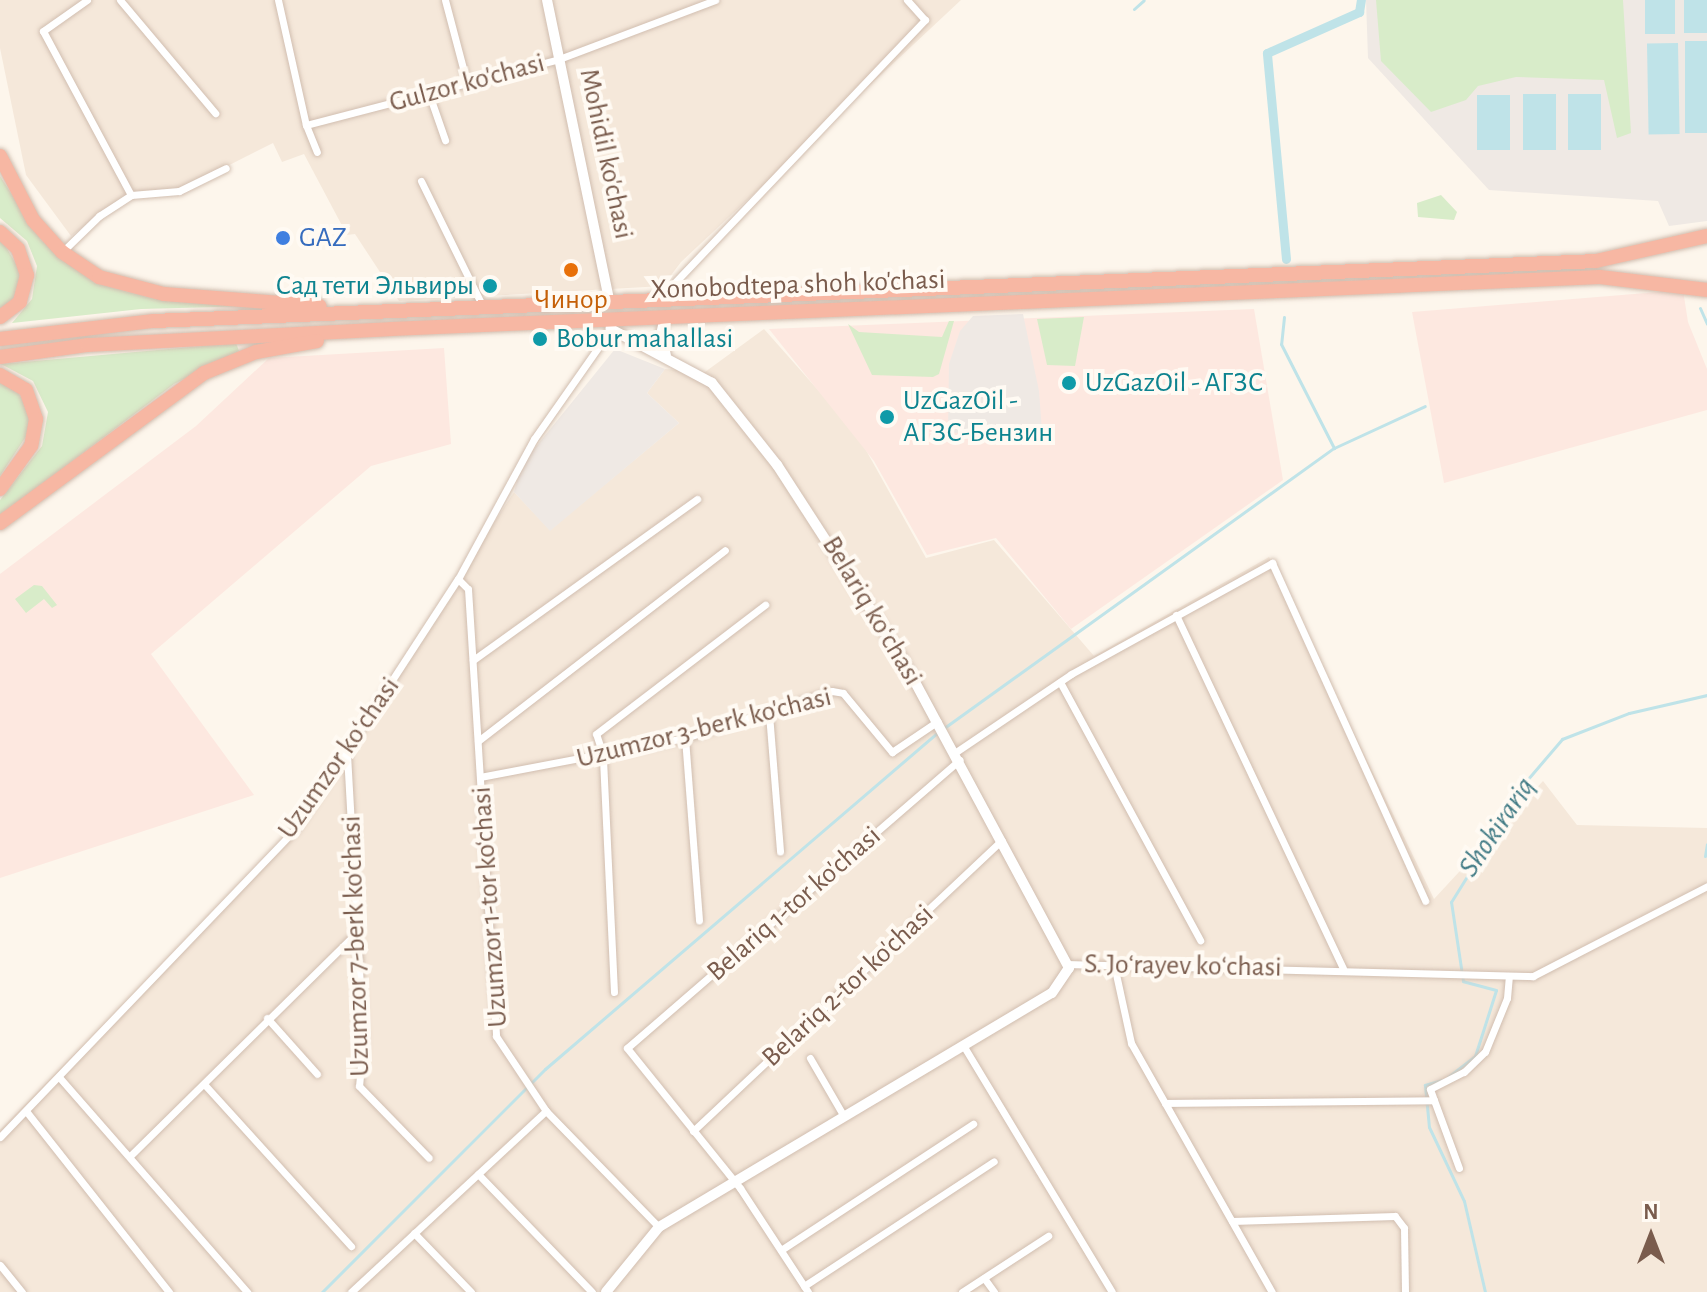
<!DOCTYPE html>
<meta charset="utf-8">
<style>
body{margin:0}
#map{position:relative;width:1707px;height:1292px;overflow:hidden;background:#fdf6ec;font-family:"Alegreya Sans",sans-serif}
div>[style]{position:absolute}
.residential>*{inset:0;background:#f5e8da}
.commercial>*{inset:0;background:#fde8e0}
.industrial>*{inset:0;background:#efe9e4}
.green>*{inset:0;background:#d8ecc9}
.water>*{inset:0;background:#bfe3e8;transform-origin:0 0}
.stream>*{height:3px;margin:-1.5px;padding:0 1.5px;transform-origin:1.5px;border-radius:1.5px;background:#bfe3e8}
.canal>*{height:9px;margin:-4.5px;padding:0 4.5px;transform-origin:4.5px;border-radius:4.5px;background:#bfe3e8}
.roads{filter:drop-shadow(0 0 2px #d1beb0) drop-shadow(0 0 2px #d1beb0)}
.street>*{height:7px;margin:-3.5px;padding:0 3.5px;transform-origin:3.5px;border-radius:3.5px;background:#fff}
.secondary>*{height:10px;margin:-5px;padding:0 5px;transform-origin:5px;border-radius:5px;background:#fff}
.highway>*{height:14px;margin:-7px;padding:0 7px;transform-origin:7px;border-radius:7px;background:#f7b7a3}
.dots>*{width:22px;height:22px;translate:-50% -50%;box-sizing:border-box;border:4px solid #fffaf3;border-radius:50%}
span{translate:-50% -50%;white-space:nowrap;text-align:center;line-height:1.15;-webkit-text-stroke:8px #fffaf3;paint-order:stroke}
.street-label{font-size:28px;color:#7a5c4d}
.shop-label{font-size:28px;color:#366cbe}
.left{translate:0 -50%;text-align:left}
.culture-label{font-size:28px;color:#0d838f}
.right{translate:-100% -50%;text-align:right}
.food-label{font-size:28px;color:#c56008}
.water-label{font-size:30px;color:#437c86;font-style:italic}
.north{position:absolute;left:1611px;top:1196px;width:80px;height:80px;-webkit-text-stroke:6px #fffaf3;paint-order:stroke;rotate:0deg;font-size:22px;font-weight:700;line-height:32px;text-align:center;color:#7a5c4d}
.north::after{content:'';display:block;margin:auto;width:28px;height:36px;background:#7a5c4d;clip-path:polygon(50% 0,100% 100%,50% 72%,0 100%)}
</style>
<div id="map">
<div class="residential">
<i style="clip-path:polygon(0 0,961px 0,681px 262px,663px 286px,399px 301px,355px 234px,347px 235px,304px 154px,282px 162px,273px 143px,178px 191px,128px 193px,71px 236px,26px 175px,0 48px)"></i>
<i style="clip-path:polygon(764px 329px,857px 434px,926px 558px,994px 540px,1094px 656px,1269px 557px,1434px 899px,1543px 781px,1577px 825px,1707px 828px,1707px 1292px,0 1292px,0 1130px,296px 828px,514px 492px,550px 530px,679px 423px,647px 393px,665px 369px,705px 372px)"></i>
</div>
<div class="commercial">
<i style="clip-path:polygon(1683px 290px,1688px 322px,1707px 369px,1707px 410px,1444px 483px,1412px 312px)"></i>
<i style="clip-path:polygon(1254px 309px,1283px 480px,1071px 629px,996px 538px,927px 555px,874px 461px,769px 329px)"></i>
<i style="clip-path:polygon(444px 348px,451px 444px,371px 466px,151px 654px,254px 795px,0 878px,0 574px,196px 426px,269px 358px)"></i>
</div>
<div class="industrial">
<i style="clip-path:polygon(1366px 0,1707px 0,1707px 221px,1669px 226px,1658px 201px,1489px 190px,1368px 58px)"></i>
<i style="clip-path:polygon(1023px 314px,1039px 391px,1042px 431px,948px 433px,949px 364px,960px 331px,973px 316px)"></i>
<i style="clip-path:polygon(615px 349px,665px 369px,647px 393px,679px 423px,550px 531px,514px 492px,522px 464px)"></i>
</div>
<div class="green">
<i style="clip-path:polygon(1376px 0,1623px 0,1631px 133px,1617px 138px,1604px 80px,1516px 77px,1478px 86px,1466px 100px,1431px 112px,1381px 61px)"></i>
<i style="clip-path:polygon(0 176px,41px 240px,95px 283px,151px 298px,254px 306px,141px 309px,12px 323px,32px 299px,37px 266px,27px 241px,0 218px)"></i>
<i style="clip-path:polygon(1441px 195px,1457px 212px,1454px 220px,1418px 217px,1417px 203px)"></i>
<i style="clip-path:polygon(0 237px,22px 274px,14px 298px,0 309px)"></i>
<i style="clip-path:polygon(1084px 317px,1075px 366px,1047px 365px,1037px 319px)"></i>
<i style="clip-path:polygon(949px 321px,954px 321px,939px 374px,933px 377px,872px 375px,848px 324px,859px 332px,942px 337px)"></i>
<i style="clip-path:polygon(236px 343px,239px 351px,174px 384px,0 516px,0 500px,42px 446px,48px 412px,33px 381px,1px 364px)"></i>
<i style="clip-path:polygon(0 381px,14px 387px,31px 412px,27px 435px,0 476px)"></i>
<i style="clip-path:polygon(34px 585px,42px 586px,57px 605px,52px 608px,44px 599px,26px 613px,15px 599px)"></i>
</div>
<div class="water">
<i style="left:1645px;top:0;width:30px;height:34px"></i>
<i style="left:1684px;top:0;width:23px;height:33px"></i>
<i style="left:1707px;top:41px;width:92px;height:22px;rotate:90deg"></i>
<i style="left:1678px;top:43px;width:91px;height:31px;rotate:89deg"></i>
<i style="left:1523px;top:94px;width:33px;height:56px"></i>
<i style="left:1568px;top:94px;width:33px;height:56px"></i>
<i style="left:1477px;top:95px;width:33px;height:55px"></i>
</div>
<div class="stream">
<i style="left:1134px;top:9px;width:13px;rotate:-42deg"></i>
<i style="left:1700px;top:308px;width:17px;rotate:66deg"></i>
<i style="left:1284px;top:317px;width:27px;rotate:96deg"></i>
<i style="left:1281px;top:344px;width:117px;rotate:63deg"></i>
<i style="left:944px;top:728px;width:480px;rotate:-35.7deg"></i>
<i style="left:1334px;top:448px;width:100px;rotate:-24.8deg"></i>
<i style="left:1705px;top:856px;width:12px;rotate:-81deg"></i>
<i style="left:1448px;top:1077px;width:34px;rotate:-38deg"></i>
<i style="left:1475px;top:1056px;width:69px;rotate:-72.3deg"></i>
<i style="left:1496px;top:990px;width:34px;rotate:-165deg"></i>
<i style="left:1463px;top:981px;width:80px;rotate:-98.6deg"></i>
<i style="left:1451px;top:902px;width:144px;rotate:-58.1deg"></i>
<i style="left:1527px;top:780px;width:54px;rotate:-49.5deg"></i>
<i style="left:1562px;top:739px;width:72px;rotate:-21.2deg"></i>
<i style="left:1629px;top:713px;width:80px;rotate:-13deg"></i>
<i style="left:1442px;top:1080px;width:18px;rotate:164deg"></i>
<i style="left:1425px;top:1085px;width:42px;rotate:84.6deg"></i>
<i style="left:1429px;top:1127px;width:82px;rotate:64.7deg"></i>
<i style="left:1464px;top:1201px;width:93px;rotate:77deg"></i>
<i style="left:322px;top:1292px;width:315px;rotate:-45deg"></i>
<i style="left:545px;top:1069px;width:518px;rotate:-40.61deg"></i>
</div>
<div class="canal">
<i style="left:1286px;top:259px;width:207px;rotate:-95.3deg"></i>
<i style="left:1267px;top:53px;width:101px;rotate:-24deg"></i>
<i style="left:1359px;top:12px;width:12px;rotate:-81deg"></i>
</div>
<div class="roads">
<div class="street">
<i style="left:87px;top:0;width:54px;rotate:144.8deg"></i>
<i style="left:43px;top:31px;width:186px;rotate:61.8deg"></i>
<i style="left:120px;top:0;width:148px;rotate:49.9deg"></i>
<i style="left:278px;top:0;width:128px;rotate:77.4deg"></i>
<i style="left:306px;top:125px;width:29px;rotate:68deg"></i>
<i style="left:445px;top:0;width:86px;rotate:75.2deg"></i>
<i style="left:429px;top:94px;width:49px;rotate:70.8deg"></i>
<i style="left:306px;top:125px;width:261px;rotate:-14.6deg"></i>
<i style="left:559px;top:59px;width:167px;rotate:-20.7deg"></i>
<i style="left:421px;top:181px;width:140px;rotate:63.8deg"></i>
<i style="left:62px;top:252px;width:52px;rotate:-44.2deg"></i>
<i style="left:99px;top:216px;width:38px;rotate:-33deg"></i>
<i style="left:131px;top:195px;width:48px;rotate:-4.8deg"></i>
<i style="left:179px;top:191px;width:52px;rotate:-26.1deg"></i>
<i style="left:661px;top:297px;width:383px;rotate:-46.4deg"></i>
<i style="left:925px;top:20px;width:27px;rotate:-132deg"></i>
<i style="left:458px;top:579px;width:14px;rotate:45deg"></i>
<i style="left:468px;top:589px;width:448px;rotate:86.4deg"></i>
<i style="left:496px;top:1036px;width:90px;rotate:56.3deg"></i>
<i style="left:546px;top:1111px;width:162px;rotate:45.8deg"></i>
<i style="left:1176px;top:615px;width:391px;rotate:64.7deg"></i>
<i style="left:473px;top:660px;width:276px;rotate:-35.7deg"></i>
<i style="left:1060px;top:682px;width:294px;rotate:61.5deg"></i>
<i style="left:769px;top:714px;width:138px;rotate:85.4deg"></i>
<i style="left:685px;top:738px;width:183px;rotate:85.6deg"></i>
<i style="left:478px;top:741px;width:312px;rotate:-37.7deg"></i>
<i style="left:956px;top:752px;width:139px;rotate:-34.1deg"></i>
<i style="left:1071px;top:674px;width:230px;rotate:-28.9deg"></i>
<i style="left:1272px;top:563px;width:371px;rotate:65.6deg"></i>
<i style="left:347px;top:754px;width:290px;rotate:86.8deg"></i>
<i style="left:363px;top:1044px;width:42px;rotate:95.4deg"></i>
<i style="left:359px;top:1086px;width:100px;rotate:45.8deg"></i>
<i style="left:480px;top:777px;width:209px;rotate:-10.8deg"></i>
<i style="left:685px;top:738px;width:154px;rotate:-17.7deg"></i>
<i style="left:832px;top:691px;width:11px;rotate:10deg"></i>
<i style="left:843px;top:693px;width:77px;rotate:50.3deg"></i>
<i style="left:892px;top:752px;width:55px;rotate:-34deg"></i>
<i style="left:1069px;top:964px;width:464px;rotate:1.5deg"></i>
<i style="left:1533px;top:976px;width:196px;rotate:-27.3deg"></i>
<i style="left:1114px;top:965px;width:80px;rotate:77.7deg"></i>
<i style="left:1131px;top:1043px;width:286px;rotate:60.5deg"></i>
<i style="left:614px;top:992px;width:237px;rotate:-92.7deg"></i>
<i style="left:603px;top:755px;width:22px;rotate:-108deg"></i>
<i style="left:596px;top:734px;width:213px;rotate:-37.4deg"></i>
<i style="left:267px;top:1018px;width:75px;rotate:48.2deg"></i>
<i style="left:963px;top:1045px;width:288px;rotate:58.9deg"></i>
<i style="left:810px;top:1058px;width:66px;rotate:59.9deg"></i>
<i style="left:59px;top:1077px;width:286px;rotate:48.8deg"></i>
<i style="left:204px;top:1084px;width:219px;rotate:47.8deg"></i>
<i style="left:1165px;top:1103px;width:269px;rotate:-0.6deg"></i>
<i style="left:26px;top:1111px;width:231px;rotate:51.7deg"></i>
<i style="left:693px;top:1131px;width:424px;rotate:-43.3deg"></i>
<i style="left:0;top:1137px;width:428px;rotate:-46.2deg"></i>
<i style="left:296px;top:828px;width:297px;rotate:-57deg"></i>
<i style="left:458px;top:579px;width:159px;rotate:-61.5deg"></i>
<i style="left:534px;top:439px;width:134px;rotate:-55deg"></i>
<i style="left:130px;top:1156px;width:317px;rotate:-44.6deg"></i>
<i style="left:1459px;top:1168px;width:84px;rotate:-110.2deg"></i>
<i style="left:1430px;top:1089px;width:38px;rotate:-27deg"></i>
<i style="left:1464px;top:1072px;width:29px;rotate:-44deg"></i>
<i style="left:1485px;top:1052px;width:58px;rotate:-67.8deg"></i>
<i style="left:1507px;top:998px;width:22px;rotate:-85deg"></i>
<i style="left:478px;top:1174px;width:164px;rotate:46deg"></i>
<i style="left:1232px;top:1221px;width:163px;rotate:-1.8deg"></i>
<i style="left:1395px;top:1216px;width:15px;rotate:53deg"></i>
<i style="left:1404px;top:1228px;width:64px;rotate:89.1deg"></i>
<i style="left:414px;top:1233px;width:82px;rotate:46deg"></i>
<i style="left:781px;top:1250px;width:230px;rotate:-33.3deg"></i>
<i style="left:0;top:1265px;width:35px;rotate:51deg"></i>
<i style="left:984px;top:1278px;width:17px;rotate:54deg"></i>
<i style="left:804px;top:1286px;width:227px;rotate:-33.3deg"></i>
<i style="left:351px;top:1292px;width:266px;rotate:-42.9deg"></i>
<i style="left:808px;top:1292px;width:124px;rotate:-123.2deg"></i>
<i style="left:740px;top:1188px;width:180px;rotate:-128.9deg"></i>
<i style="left:627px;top:1048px;width:440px;rotate:-40.9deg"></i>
<i style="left:962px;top:1292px;width:103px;rotate:-33.1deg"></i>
</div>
<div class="secondary">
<i style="left:547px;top:0;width:309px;rotate:78.3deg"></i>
<i style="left:665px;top:317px;width:17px;rotate:103deg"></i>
<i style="left:661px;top:334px;width:22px;rotate:77deg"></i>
<i style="left:606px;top:1292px;width:84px;rotate:-50.8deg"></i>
<i style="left:659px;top:1227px;width:457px;rotate:-30.8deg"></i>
<i style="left:1052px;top:993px;width:30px;rotate:-56deg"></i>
<i style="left:1069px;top:968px;width:352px;rotate:-118.3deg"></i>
<i style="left:902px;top:658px;width:230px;rotate:-122.9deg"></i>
<i style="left:777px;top:465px;width:105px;rotate:-128.4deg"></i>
<i style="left:712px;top:383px;width:115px;rotate:-151.9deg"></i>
<i style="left:611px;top:329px;width:10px;rotate:-96deg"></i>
</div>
<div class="highway">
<i style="left:0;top:156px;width:72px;rotate:62.7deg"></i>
<i style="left:33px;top:220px;width:43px;rotate:47.8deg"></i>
<i style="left:62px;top:252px;width:45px;rotate:34deg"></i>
<i style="left:99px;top:277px;width:67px;rotate:14.7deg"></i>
<i style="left:164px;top:294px;width:156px;rotate:4.4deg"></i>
<i style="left:0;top:232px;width:25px;rotate:43deg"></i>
<i style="left:18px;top:249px;width:28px;rotate:71deg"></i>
<i style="left:27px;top:275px;width:28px;rotate:105deg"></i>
<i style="left:20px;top:302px;width:25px;rotate:143deg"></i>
<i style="left:0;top:339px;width:155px;rotate:-6.7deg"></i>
<i style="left:154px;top:321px;width:1443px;rotate:-2.38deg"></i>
<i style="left:1596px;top:261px;width:114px;rotate:-12.7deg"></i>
<i style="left:0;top:357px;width:89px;rotate:-7.8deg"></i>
<i style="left:88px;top:345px;width:303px;rotate:-3deg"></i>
<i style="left:391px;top:329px;width:1210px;rotate:-2.46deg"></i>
<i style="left:1600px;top:277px;width:108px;rotate:6.9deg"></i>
<i style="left:0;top:375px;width:30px;rotate:30deg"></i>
<i style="left:26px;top:390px;width:31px;rotate:71deg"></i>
<i style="left:36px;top:419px;width:27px;rotate:100deg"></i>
<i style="left:31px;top:446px;width:53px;rotate:125.8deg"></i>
<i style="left:0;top:523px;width:253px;rotate:-36.3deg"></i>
<i style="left:204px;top:373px;width:56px;rotate:-22deg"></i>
<i style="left:256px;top:352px;width:62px;rotate:-10.2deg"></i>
</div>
</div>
<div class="dots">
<i style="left:283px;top:238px;background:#3f7fe0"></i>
<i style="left:571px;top:270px;background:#e8710a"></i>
<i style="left:490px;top:286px;background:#0f9aa8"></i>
<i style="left:540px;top:339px;background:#0f9aa8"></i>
<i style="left:1069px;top:383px;background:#0f9aa8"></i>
<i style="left:887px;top:417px;background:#0f9aa8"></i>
</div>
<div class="street-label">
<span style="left:467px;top:83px;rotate:-15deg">Gulzor ko'chasi</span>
<span style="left:606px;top:154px;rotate:78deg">Mohidil ko'chasi</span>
<span style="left:798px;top:285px;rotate:-2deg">Xonobodtepa shoh ko'chasi</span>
<span style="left:872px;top:611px;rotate:59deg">Belariq koʻchasi</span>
<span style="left:704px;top:728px;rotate:-14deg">Uzumzor 3-berk ko'chasi</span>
<span style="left:339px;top:758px;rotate:-55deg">Uzumzor koʻchasi</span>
<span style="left:794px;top:904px;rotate:-41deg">Belariq 1-tor ko'chasi</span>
<span style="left:490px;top:907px;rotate:-94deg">Uzumzor 1-tor ko‘chasi</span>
<span style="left:356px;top:946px;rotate:-92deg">Uzumzor 7-berk ko'chasi</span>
<span style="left:1183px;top:966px;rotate:1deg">S. Joʻrayev koʻchasi</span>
<span style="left:848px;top:986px;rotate:-43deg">Belariq 2-tor ko'chasi</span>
</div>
<div class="shop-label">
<span class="left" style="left:299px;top:238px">GAZ</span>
</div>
<div class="culture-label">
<span class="right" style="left:474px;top:286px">Сад тети Эльвиры</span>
<span class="left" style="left:556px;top:339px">Bobur mahallasi</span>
<span class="left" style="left:1085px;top:383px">UzGazOil - АГЗС</span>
<span class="left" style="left:903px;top:417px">UzGazOil -<br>АГЗС-Бензин</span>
</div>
<div class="food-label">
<span style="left:571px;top:300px">Чинор</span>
</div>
<div class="water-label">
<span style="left:1497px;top:827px;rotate:-56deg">Shokirariq</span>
</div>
<div class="north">N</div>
</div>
